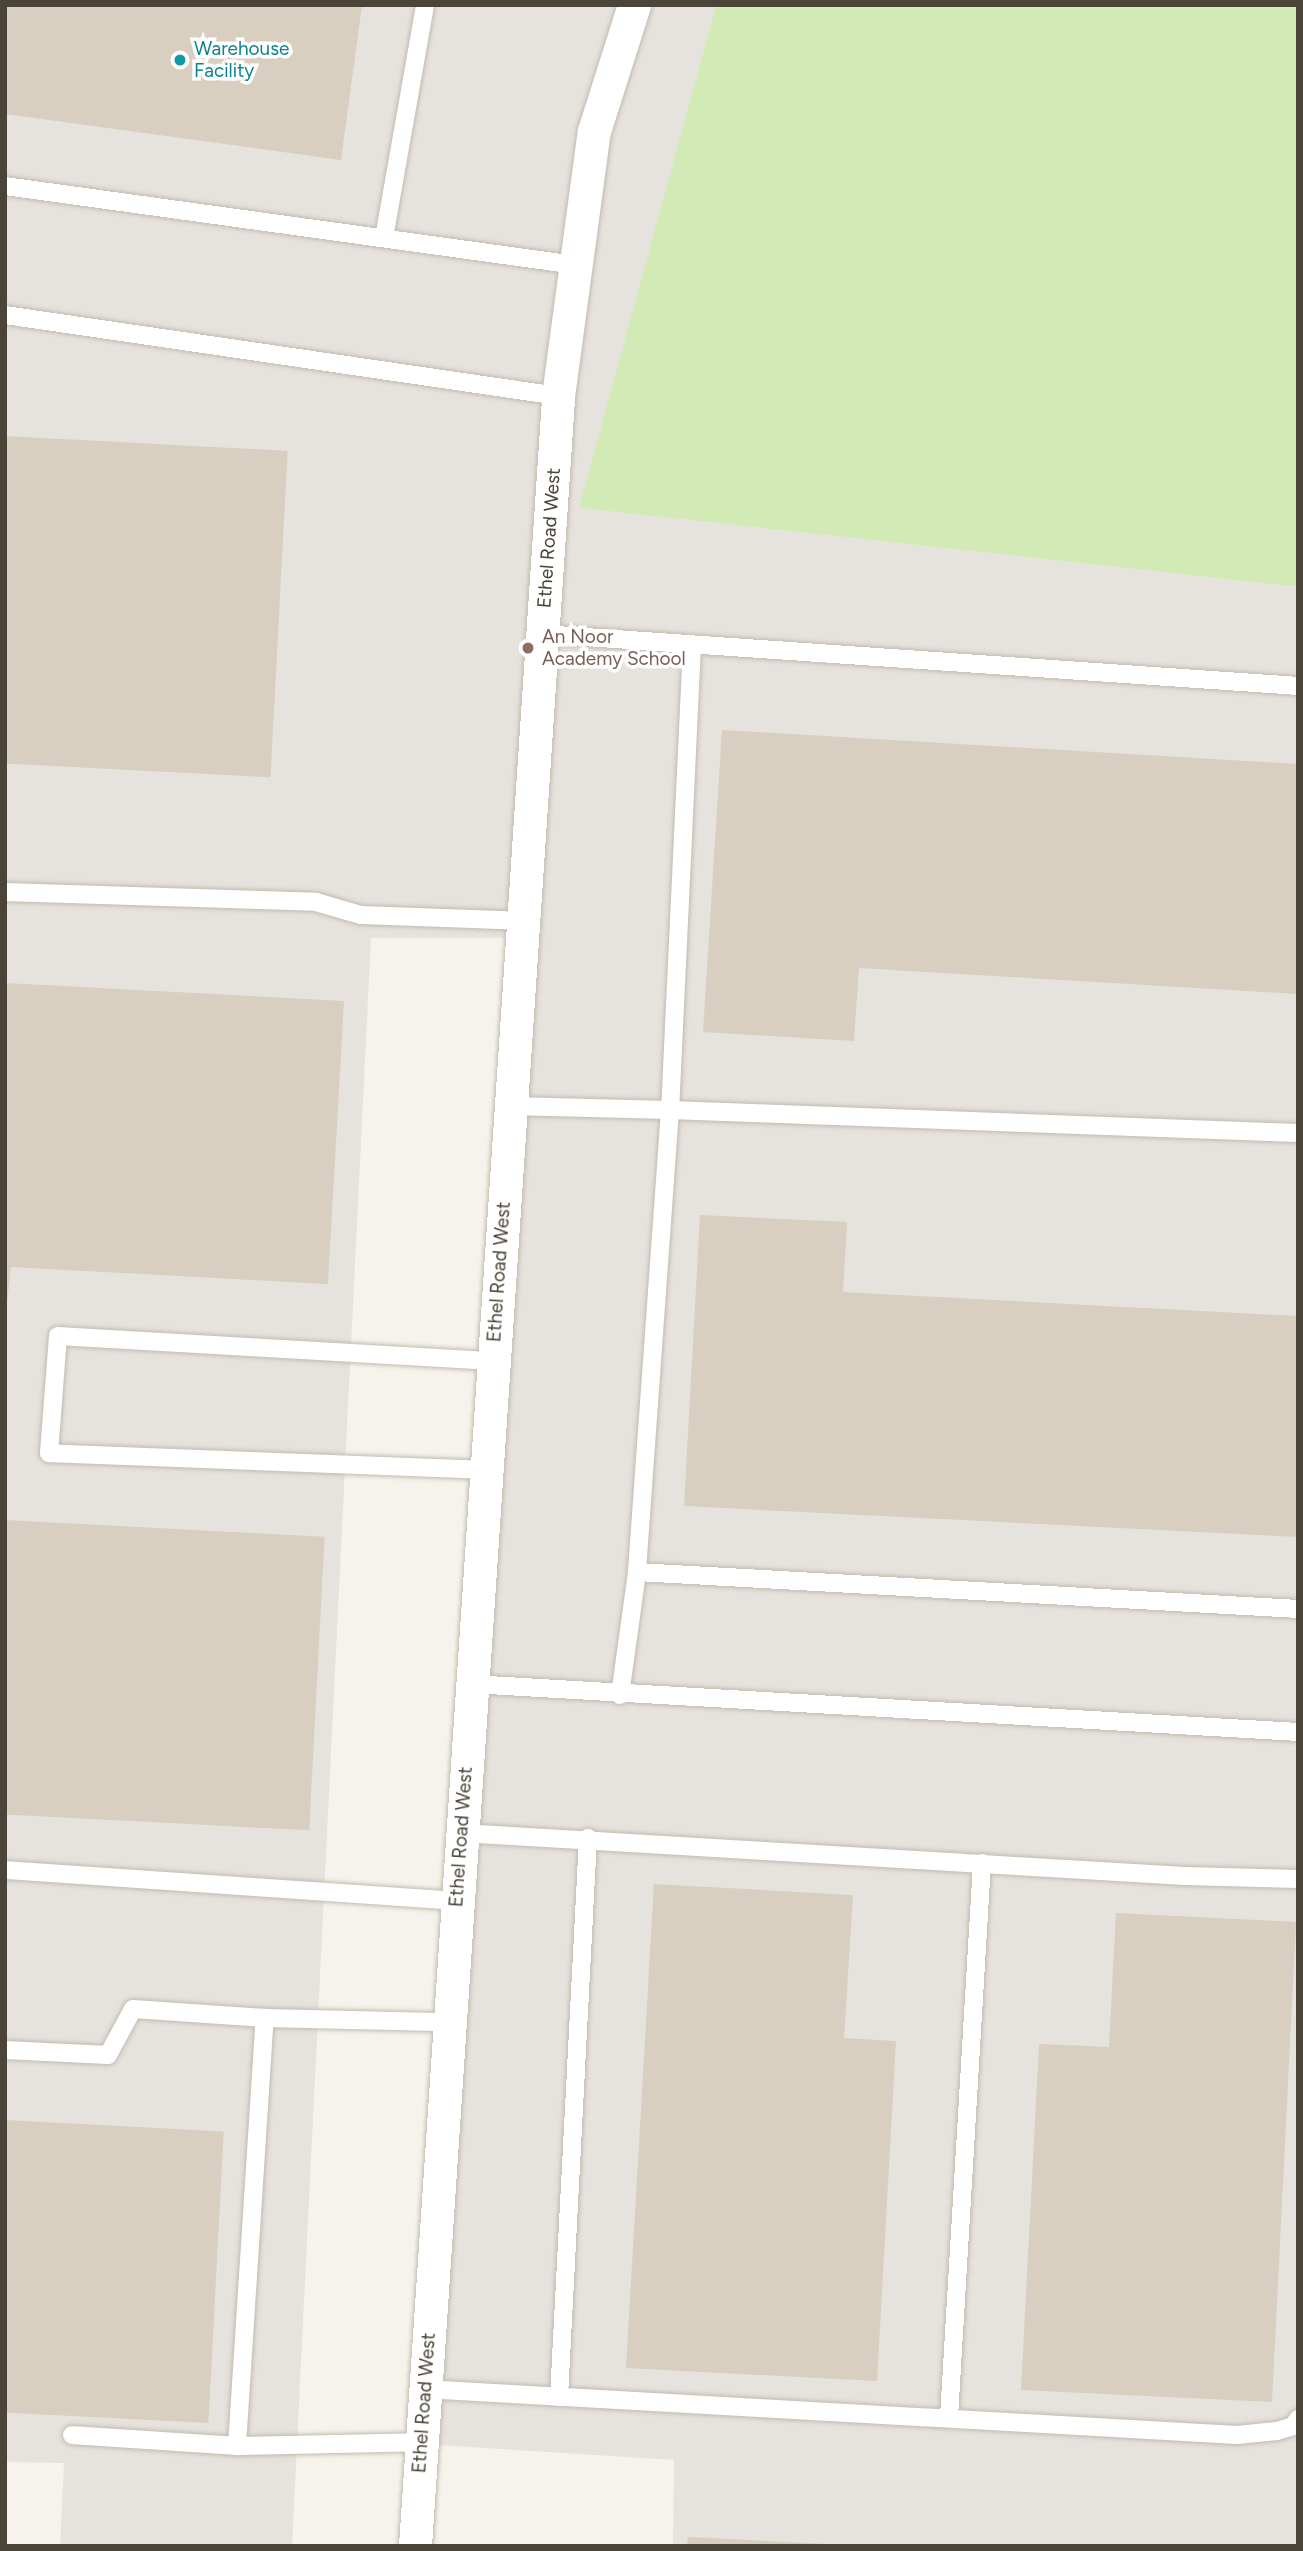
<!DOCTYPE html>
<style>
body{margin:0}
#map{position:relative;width:1303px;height:2551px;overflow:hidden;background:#f6f3ec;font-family:Figtree,sans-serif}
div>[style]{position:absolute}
.industrial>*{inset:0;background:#e6e2dd}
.green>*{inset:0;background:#d2eab5}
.building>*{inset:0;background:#d8cfc1;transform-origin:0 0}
.roads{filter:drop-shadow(0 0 2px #c2bbae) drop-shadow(0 0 2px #c2bbae)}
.lane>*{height:18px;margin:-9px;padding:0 9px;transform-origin:9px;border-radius:9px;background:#fff}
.street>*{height:33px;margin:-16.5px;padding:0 16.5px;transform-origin:16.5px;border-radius:16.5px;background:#fff}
.dots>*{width:19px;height:19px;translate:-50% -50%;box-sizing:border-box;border:4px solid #fff;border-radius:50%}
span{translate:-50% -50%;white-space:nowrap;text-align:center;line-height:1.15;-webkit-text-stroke:7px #fff;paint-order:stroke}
.culture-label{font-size:19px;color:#0d838f}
.left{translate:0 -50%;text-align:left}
.street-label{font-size:19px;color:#4b4439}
.education-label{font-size:19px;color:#785e54}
.frame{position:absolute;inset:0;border:7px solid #4b4439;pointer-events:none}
</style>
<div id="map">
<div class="industrial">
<i style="clip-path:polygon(5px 5px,716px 5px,580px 508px,1298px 587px,1298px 2546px,673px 2546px,674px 2460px,437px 2445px,519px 938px,371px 938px,292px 2546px,60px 2546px,64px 2463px,5px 2462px)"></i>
</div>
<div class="green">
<i style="clip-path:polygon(716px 5px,1298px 5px,1298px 587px,579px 508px)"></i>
</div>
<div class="building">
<i style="clip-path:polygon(5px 5px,362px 5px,341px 160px,5px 114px)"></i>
<i style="left:5px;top:436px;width:283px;height:327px;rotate:3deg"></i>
<i style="clip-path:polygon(722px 730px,1298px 764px,1298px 994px,859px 968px,854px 1041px,703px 1032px)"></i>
<i style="clip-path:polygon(5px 983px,344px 1001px,328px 1284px,11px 1267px,5px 1321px)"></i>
<i style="clip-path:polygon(700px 1215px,847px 1222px,843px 1292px,1298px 1316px,1298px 1537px,684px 1506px)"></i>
<i style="left:5px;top:1520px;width:320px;height:294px;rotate:3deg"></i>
<i style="clip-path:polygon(654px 1884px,853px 1895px,844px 2038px,896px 2041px,877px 2381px,626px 2368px)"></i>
<i style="clip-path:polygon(1116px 1913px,1296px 1922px,1272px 2402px,1021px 2390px,1039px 2044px,1109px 2047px)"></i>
<i style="left:5px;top:2120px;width:219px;height:292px;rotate:3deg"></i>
<i style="clip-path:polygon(688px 2537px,827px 2544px,827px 2546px,687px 2546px)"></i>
</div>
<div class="roads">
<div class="lane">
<i style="left:5px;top:186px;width:576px;rotate:7.88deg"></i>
<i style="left:384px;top:238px;width:237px;rotate:-80deg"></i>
<i style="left:5px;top:315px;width:559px;rotate:8.33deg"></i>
<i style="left:542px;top:634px;width:758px;rotate:3.93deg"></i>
<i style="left:692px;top:645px;width:466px;rotate:92.7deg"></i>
<i style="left:670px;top:1110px;width:628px;rotate:2.1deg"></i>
<i style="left:5px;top:892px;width:311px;rotate:1.8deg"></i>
<i style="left:316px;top:902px;width:47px;rotate:16.1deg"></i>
<i style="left:361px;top:915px;width:162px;rotate:2.1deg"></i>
<i style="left:510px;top:1106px;width:160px;rotate:1.4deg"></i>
<i style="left:670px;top:1110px;width:463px;rotate:94.1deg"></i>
<i style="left:486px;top:1470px;width:437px;rotate:-177.8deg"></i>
<i style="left:49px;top:1453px;width:117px;rotate:-85.6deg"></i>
<i style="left:58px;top:1336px;width:436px;rotate:3.3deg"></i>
<i style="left:471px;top:1684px;width:828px;rotate:3.32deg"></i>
<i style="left:620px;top:1695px;width:124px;rotate:-82.1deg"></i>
<i style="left:637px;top:1572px;width:662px;rotate:3.2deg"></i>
<i style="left:461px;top:1833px;width:725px;rotate:3.4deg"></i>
<i style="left:1185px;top:1876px;width:113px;rotate:1.5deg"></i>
<i style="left:5px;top:1870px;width:453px;rotate:3.9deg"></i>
<i style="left:5px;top:2050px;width:103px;rotate:2.8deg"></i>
<i style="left:108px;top:2055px;width:52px;rotate:-61.5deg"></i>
<i style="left:133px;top:2009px;width:132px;rotate:3.9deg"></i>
<i style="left:265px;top:2018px;width:183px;rotate:1.3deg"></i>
<i style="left:424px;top:2389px;width:814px;rotate:3.24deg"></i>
<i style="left:1237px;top:2435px;width:40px;rotate:-5.7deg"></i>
<i style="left:1277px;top:2431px;width:17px;rotate:-17deg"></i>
<i style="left:1293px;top:2426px;width:9px;rotate:-54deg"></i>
<i style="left:559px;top:2397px;width:560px;rotate:-87.03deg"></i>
<i style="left:949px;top:2417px;width:555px;rotate:-86.59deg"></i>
<i style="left:72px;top:2435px;width:165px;rotate:3.8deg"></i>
<i style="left:237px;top:2446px;width:429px;rotate:-86.3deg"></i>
<i style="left:237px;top:2446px;width:184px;rotate:-1.2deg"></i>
</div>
<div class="street">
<i style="left:415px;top:2546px;width:2155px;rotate:-86.19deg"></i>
<i style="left:558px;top:396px;width:267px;rotate:-82.3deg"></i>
<i style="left:594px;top:131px;width:132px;rotate:-72.4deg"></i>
</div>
</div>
<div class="dots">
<i style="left:180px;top:60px;background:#0f9aa8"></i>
<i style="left:528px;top:648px;background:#8d6e63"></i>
</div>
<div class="culture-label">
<span class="left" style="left:194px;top:60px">Warehouse<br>Facility</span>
</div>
<div class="street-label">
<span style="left:549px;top:538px;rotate:-86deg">Ethel Road West</span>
<span style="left:499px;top:1272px;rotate:-86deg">Ethel Road West</span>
<span style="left:461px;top:1837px;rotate:-86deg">Ethel Road West</span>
<span style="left:424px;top:2403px;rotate:-86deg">Ethel Road West</span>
</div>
<div class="education-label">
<span class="left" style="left:542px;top:648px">An Noor<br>Academy School</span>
</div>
<div class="frame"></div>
</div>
